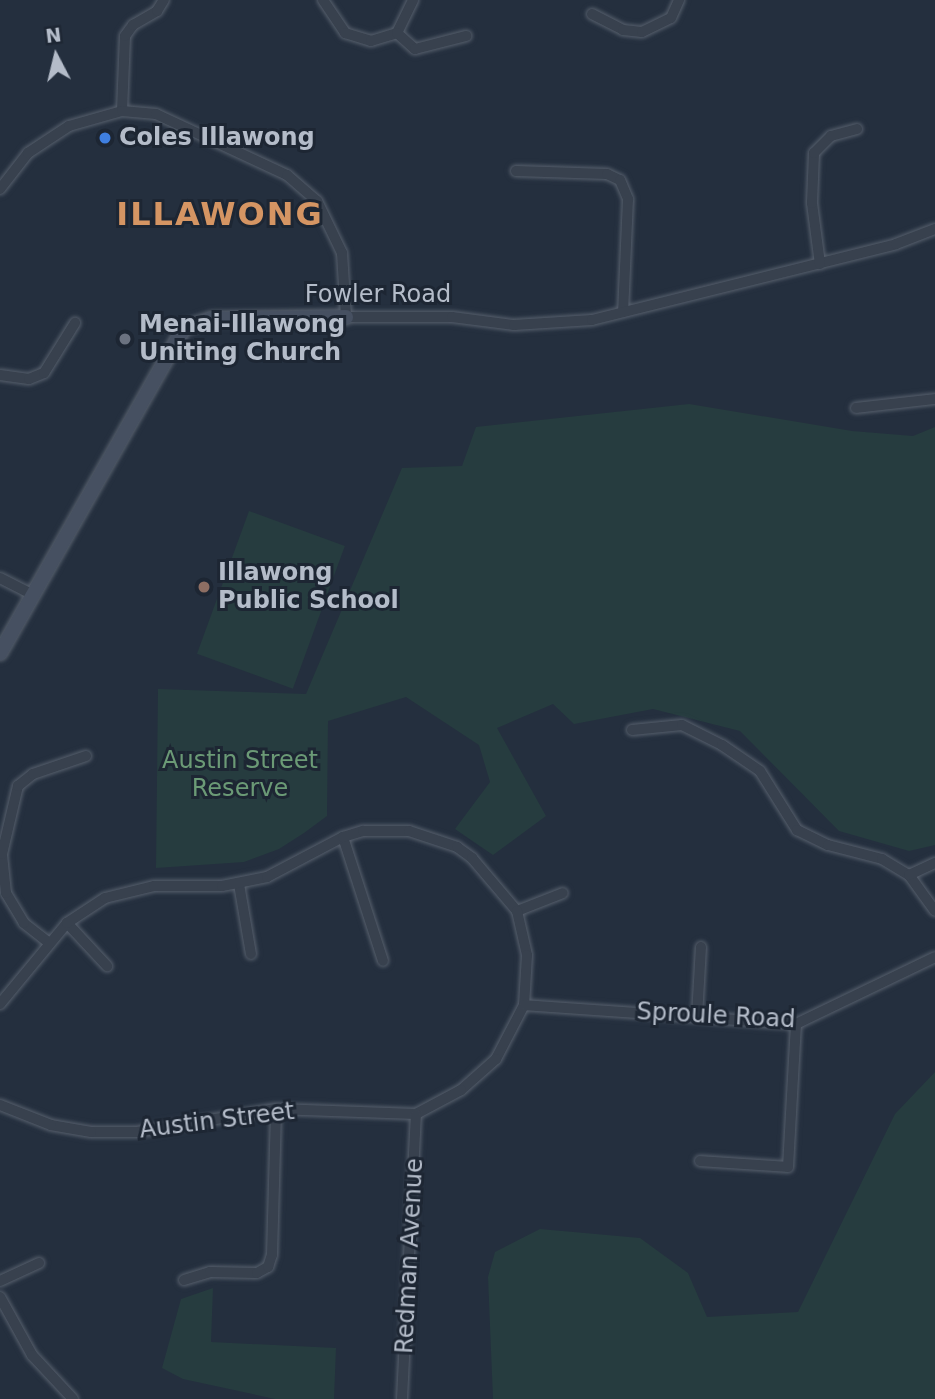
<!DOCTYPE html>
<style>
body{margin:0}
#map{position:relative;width:935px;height:1399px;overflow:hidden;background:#242f3e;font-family:"DejaVu Sans",sans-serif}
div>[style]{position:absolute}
.green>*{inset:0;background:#263c3f;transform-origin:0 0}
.roads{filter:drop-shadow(0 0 2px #565f6c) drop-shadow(0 0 2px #565f6c)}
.street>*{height:10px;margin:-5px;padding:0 5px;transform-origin:5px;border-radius:5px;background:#38414e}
.secondary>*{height:14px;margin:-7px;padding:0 7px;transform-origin:7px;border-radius:7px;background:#465061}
.dots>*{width:19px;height:19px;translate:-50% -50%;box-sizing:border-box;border:4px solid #1d2633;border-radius:50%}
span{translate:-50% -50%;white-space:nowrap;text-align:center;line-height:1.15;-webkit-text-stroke:6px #1d2633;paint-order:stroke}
.poi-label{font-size:24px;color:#b4bcc9;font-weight:700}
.left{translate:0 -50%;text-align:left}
.street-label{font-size:24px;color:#b4bcc9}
.park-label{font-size:24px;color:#6b9a76}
.district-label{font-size:32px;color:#d59563;font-weight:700;letter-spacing:2px}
.north{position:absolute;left:21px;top:21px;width:70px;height:70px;-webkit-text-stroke:5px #1d2633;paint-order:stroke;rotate:353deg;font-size:19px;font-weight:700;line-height:28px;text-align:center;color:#b4bcc9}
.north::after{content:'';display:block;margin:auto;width:24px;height:32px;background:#b4bcc9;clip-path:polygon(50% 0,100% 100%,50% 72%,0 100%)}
</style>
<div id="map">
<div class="green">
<i style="clip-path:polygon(689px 404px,852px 431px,913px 436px,935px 427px,935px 845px,909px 851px,839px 831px,740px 731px,653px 709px,574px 724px,553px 704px,497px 728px,546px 816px,493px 855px,455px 829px,490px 782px,479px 745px,406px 697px,328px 721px,327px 816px,304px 833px,279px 849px,244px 862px,156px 868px,158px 689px,306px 694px,402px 468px,462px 466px,476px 427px)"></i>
<i style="left:249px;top:511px;width:102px;height:152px;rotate:20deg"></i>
<i style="clip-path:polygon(935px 1072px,935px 1399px,493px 1399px,488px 1277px,495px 1252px,540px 1229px,640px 1238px,688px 1273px,707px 1317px,798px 1312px,895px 1114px)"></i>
<i style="clip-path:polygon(213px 1288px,211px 1342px,336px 1348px,334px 1399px,275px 1399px,183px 1379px,162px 1368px,181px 1299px)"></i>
</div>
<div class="roads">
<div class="street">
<i style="left:323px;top:0;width:40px;rotate:56deg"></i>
<i style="left:345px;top:33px;width:27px;rotate:17deg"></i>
<i style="left:371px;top:41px;width:27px;rotate:-17deg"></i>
<i style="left:397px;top:33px;width:37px;rotate:-64deg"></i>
<i style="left:592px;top:14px;width:35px;rotate:27deg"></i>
<i style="left:623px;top:30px;width:19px;rotate:6deg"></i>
<i style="left:642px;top:32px;width:32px;rotate:-26deg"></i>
<i style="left:671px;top:18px;width:20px;rotate:-66deg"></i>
<i style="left:397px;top:33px;width:24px;rotate:42deg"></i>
<i style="left:415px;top:49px;width:53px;rotate:-14.3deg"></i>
<i style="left:122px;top:111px;width:75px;rotate:-87.7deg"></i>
<i style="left:125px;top:36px;width:14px;rotate:-54deg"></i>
<i style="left:133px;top:25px;width:28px;rotate:-30deg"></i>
<i style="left:157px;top:11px;width:13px;rotate:-58deg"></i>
<i style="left:516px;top:171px;width:91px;rotate:1.9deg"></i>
<i style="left:607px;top:174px;width:14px;rotate:25deg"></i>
<i style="left:620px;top:180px;width:21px;rotate:67deg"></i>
<i style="left:628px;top:199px;width:113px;rotate:92.5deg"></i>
<i style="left:0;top:189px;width:46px;rotate:-52.1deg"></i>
<i style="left:28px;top:153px;width:49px;rotate:-33.4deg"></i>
<i style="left:69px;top:126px;width:55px;rotate:-15.8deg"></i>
<i style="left:122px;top:111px;width:34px;rotate:5deg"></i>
<i style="left:156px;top:114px;width:145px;rotate:25deg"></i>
<i style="left:287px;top:175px;width:40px;rotate:41deg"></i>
<i style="left:317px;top:201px;width:58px;rotate:64.3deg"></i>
<i style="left:342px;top:253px;width:64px;rotate:86.4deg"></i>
<i style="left:346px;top:317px;width:106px"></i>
<i style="left:452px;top:317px;width:63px;rotate:7.4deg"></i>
<i style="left:514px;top:325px;width:78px;rotate:-3.7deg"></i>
<i style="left:592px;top:320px;width:313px;rotate:-14deg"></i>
<i style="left:896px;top:244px;width:42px;rotate:-21deg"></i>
<i style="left:820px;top:264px;width:62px;rotate:-97.5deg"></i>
<i style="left:812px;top:203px;width:50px;rotate:-87.7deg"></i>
<i style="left:814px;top:153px;width:24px;rotate:-45deg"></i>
<i style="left:831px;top:136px;width:27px;rotate:-15deg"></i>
<i style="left:0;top:375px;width:29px;rotate:8deg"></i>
<i style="left:29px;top:379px;width:16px;rotate:-22deg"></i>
<i style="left:44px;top:373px;width:59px;rotate:-58.2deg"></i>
<i style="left:856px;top:408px;width:80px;rotate:-6.5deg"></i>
<i style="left:0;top:578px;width:37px;rotate:27deg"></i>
<i style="left:632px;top:730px;width:50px;rotate:-5.7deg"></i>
<i style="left:682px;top:725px;width:45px;rotate:26.6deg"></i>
<i style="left:722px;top:745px;width:46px;rotate:34.4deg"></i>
<i style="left:760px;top:771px;width:70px;rotate:57.9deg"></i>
<i style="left:797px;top:830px;width:34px;rotate:26deg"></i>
<i style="left:828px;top:845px;width:56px;rotate:14.5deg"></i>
<i style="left:882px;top:859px;width:31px;rotate:31deg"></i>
<i style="left:909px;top:875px;width:44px;rotate:54.2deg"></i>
<i style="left:343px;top:837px;width:130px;rotate:72.1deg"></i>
<i style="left:909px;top:875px;width:29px;rotate:-25deg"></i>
<i style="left:239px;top:884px;width:71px;rotate:80.3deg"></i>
<i style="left:517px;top:911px;width:49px;rotate:-21.4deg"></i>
<i style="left:67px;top:923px;width:59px;rotate:47.1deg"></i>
<i style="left:48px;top:942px;width:31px;rotate:-142deg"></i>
<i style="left:24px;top:923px;width:35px;rotate:-121deg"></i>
<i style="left:6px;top:893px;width:39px;rotate:-96deg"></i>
<i style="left:2px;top:854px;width:70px;rotate:-76.8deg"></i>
<i style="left:18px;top:786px;width:19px;rotate:-39deg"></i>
<i style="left:33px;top:774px;width:56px;rotate:-18.8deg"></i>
<i style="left:0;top:1004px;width:105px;rotate:-50.4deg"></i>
<i style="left:67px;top:923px;width:45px;rotate:-33.3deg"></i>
<i style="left:105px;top:898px;width:50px;rotate:-13.8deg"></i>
<i style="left:154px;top:886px;width:68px"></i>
<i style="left:222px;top:886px;width:46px;rotate:-11.3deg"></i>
<i style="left:267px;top:877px;width:86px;rotate:-27.8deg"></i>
<i style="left:343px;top:837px;width:21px;rotate:-17deg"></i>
<i style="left:363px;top:831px;width:46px"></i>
<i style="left:409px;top:831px;width:51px;rotate:18.4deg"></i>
<i style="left:457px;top:847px;width:19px;rotate:36deg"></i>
<i style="left:472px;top:858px;width:70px;rotate:49.7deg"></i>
<i style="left:517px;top:911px;width:45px;rotate:77.2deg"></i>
<i style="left:527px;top:955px;width:50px;rotate:93.4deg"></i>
<i style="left:524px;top:1005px;width:61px;rotate:117.4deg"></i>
<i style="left:496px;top:1059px;width:47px;rotate:138.5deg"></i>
<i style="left:461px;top:1090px;width:51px;rotate:151.9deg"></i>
<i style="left:416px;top:1114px;width:140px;rotate:-178deg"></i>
<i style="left:276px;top:1109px;width:141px;rotate:170.6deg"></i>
<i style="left:137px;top:1132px;width:46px;rotate:180deg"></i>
<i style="left:91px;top:1132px;width:41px;rotate:-170.1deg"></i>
<i style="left:51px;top:1125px;width:55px;rotate:-158.6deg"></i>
<i style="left:524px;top:1005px;width:273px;rotate:4deg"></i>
<i style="left:796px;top:1024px;width:154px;rotate:-25.7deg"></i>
<i style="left:697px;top:1016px;width:69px;rotate:-86.7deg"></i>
<i style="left:700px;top:1161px;width:88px;rotate:3.9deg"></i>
<i style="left:788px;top:1167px;width:143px;rotate:-86.8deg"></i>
<i style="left:184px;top:1280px;width:27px;rotate:-17deg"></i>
<i style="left:210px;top:1272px;width:47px;rotate:1.2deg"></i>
<i style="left:257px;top:1273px;width:13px;rotate:-29deg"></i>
<i style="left:268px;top:1267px;width:13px;rotate:-72deg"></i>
<i style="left:272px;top:1255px;width:146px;rotate:-88.4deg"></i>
<i style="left:0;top:1281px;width:43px;rotate:-24.8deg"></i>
<i style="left:0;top:1297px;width:66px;rotate:61.1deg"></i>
<i style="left:32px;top:1355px;width:60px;rotate:47deg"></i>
<i style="left:402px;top:1399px;width:285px;rotate:-87.2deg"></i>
</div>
<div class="secondary">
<i style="left:0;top:653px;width:373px;rotate:-60.5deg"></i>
<i style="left:184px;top:328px;width:28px;rotate:-18deg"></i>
<i style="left:211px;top:319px;width:135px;rotate:-0.8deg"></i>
</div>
</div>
<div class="dots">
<i style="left:105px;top:138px;background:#3f7fe0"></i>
<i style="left:125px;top:339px;background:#6b7280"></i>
<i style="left:204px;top:587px;background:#8d6e63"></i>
</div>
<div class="poi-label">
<span class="left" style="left:119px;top:138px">Coles Illawong</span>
<span class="left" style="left:139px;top:339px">Menai-Illawong<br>Uniting Church</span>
<span class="left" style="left:218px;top:587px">Illawong<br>Public School</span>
</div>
<div class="street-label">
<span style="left:378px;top:295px">Fowler Road</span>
<span style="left:716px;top:1016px;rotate:3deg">Sproule Road</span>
<span style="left:217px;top:1121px;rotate:-7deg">Austin Street</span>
<span style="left:410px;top:1256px;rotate:-87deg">Redman Avenue</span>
</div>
<div class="park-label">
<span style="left:240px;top:775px">Austin Street<br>Reserve</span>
</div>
<div class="district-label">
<span style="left:220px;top:214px">ILLAWONG</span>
</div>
<div class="north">N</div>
</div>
